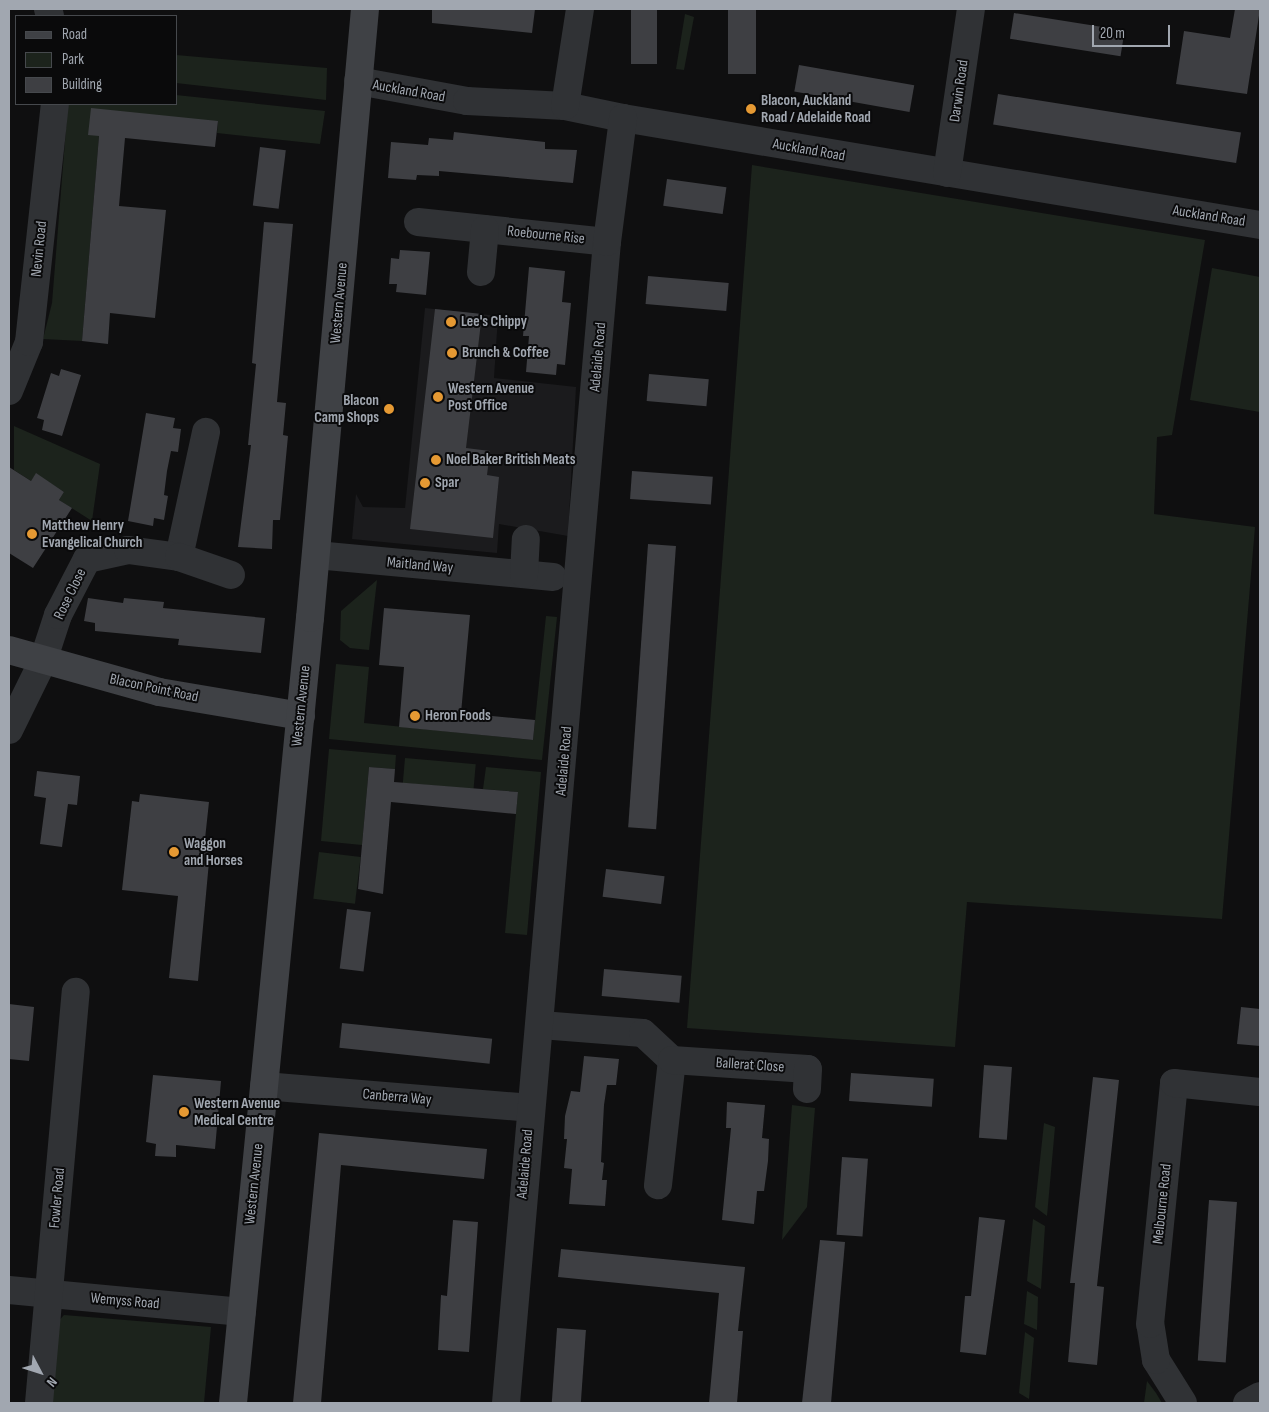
<!DOCTYPE html>
<style>
body{margin:0}
#map{position:relative;width:1269px;height:1412px;overflow:hidden;background:#0f0f10;font-family:"Sofia Sans Condensed",sans-serif}
div>[style]{position:absolute}
.built>*{inset:0;background:#1b1b1d}
.green>*{inset:0;background:#1c231c;transform-origin:0 0}
.building>*{inset:0;background:#3e3f43;transform-origin:0 0}
.street>*{height:28px;margin:-14px;padding:0 14px;transform-origin:14px;border-radius:14px;background:#303235}
.secondary>*{height:28px;margin:-14px;padding:0 14px;transform-origin:14px;border-radius:14px;background:#3f4145}
.dots>*{width:14px;height:14px;translate:-50% -50%;box-sizing:border-box;border:2px solid #0a0a0b;border-radius:50%}
span{translate:-50% -50%;white-space:nowrap;text-align:center;line-height:1.15;-webkit-text-stroke:4px #0a0a0b;paint-order:stroke}
.street-label{font-size:15px;color:#a1a7b0}
.poi-label{font-size:15px;color:#a1a7b0;font-weight:700}
.left{translate:0 -50%;text-align:left}
.right{translate:-100% -50%;text-align:right}
.frame{position:absolute;inset:0;border:10px solid #a1a7b0;pointer-events:none}
.legend{position:absolute;left:15px;top:15px;width:162px;height:90px;box-sizing:border-box;background:#0a0a0b;border:1px solid #46494d;margin:0;padding:6px 9px;list-style:none;font-size:15px;color:#a1a7b0}
.legend li{display:flex;align-items:center;gap:10px;height:25px}
.legend b{width:25px;border:1px solid #46494d}
.north{position:absolute;left:15px;top:1347px;width:50px;height:50px;-webkit-text-stroke:4px #0a0a0b;paint-order:stroke;rotate:130deg;font-size:14px;font-weight:700;line-height:20px;text-align:center;color:#a1a7b0}
.north::after{content:'';display:block;margin:auto;width:18px;height:22px;background:#a1a7b0;clip-path:polygon(50% 0,100% 100%,50% 72%,0 100%)}
.scale{position:absolute;left:1092px;top:25px;width:78px;height:22px;box-sizing:border-box;border:2px solid #a1a7b0;border-top:0;padding-left:6px;font-size:15px;line-height:18px;white-space:nowrap;color:#a1a7b0;-webkit-text-stroke:4px #0a0a0b;paint-order:stroke}
</style>
<div id="map">
<div class="built">
<i style="clip-path:polygon(425px 308px,498px 316px,494px 378px,576px 387px,568px 536px,499px 524px,497px 553px,352px 539px,356px 494px,363px 507px,405px 508px)"></i>
</div>
<div class="green">
<i style="clip-path:polygon(685px 14px,694px 17px,684px 70px,676px 69px)"></i>
<i style="clip-path:polygon(176px 55px,327px 68px,326px 100px,176px 83px)"></i>
<i style="clip-path:polygon(176px 95px,325px 111px,320px 144px,217px 133px,218px 121px,99px 136px,82px 341px,43px 339px,52px 303px,68px 104px,176px 104px)"></i>
<i style="clip-path:polygon(752px 165px,1205px 240px,1172px 435px,1157px 437px,1154px 514px,1255px 527px,1222px 919px,967px 902px,955px 1047px,687px 1028px)"></i>
<i style="clip-path:polygon(1212px 268px,1260px 277px,1260px 412px,1190px 400px)"></i>
<i style="clip-path:polygon(14px 426px,100px 464px,92px 521px,59px 500px,64px 492px,36px 474px,31px 481px,14px 470px)"></i>
<i style="clip-path:polygon(377px 580px,369px 650px,350px 648px,340px 640px,341px 611px)"></i>
<i style="clip-path:polygon(546px 616px,557px 617px,542px 760px,329px 739px,336px 664px,369px 667px,364px 723px,533px 740px)"></i>
<i style="clip-path:polygon(329px 749px,396px 755px,395px 769px,369px 767px,362px 845px,321px 841px)"></i>
<i style="left:405px;top:758px;width:71px;height:25px;rotate:5deg"></i>
<i style="clip-path:polygon(486px 767px,541px 772px,527px 935px,505px 933px,518px 792px,483px 789px)"></i>
<i style="left:319px;top:852px;width:42px;height:47px;rotate:7deg"></i>
<i style="clip-path:polygon(792px 1105px,815px 1108px,807px 1207px,782px 1240px)"></i>
<i style="clip-path:polygon(1044px 1123px,1055px 1127px,1047px 1216px,1035px 1207px)"></i>
<i style="clip-path:polygon(1033px 1219px,1045px 1226px,1041px 1289px,1027px 1281px)"></i>
<i style="clip-path:polygon(1027px 1291px,1038px 1297px,1037px 1330px,1024px 1324px)"></i>
<i style="clip-path:polygon(64px 1315px,211px 1327px,204px 1403px,47px 1403px,54px 1326px)"></i>
<i style="clip-path:polygon(1025px 1332px,1034px 1338px,1029px 1399px,1019px 1393px)"></i>
<i style="clip-path:polygon(1147px 1381px,1156px 1393px,1162px 1403px,1144px 1403px)"></i>
</div>
<div class="building">
<i style="clip-path:polygon(432px 9px,535px 9px,532px 33px,432px 23px)"></i>
<i style="left:631px;top:9px;width:26px;height:55px"></i>
<i style="left:728px;top:9px;width:28px;height:65px"></i>
<i style="clip-path:polygon(1235px 9px,1260px 9px,1247px 94px,1176px 84px,1184px 31px,1230px 38px)"></i>
<i style="left:1014px;top:13px;width:112px;height:26px;rotate:9deg"></i>
<i style="left:799px;top:65px;width:117px;height:27px;rotate:10deg"></i>
<i style="left:998px;top:94px;width:246px;height:31px;rotate:9deg"></i>
<i style="clip-path:polygon(91px 108px,218px 121px,215px 147px,125px 138px,119px 206px,166px 210px,155px 318px,110px 313px,108px 344px,82px 341px,99px 136px,88px 135px)"></i>
<i style="clip-path:polygon(454px 132px,545px 142px,545px 149px,577px 150px,573px 183px,439px 171px,439px 176px,417px 175px,416px 180px,388px 178px,391px 142px,428px 145px,429px 138px,453px 140px)"></i>
<i style="left:260px;top:147px;width:26px;height:59px;rotate:7deg"></i>
<i style="left:667px;top:179px;width:60px;height:27px;rotate:8deg"></i>
<i style="clip-path:polygon(264px 222px,293px 224px,277px 402px,286px 403px,283px 435px,288px 436px,280px 520px,273px 520px,272px 549px,238px 547px,251px 445px,248px 445px,256px 364px,252px 363px)"></i>
<i style="clip-path:polygon(400px 250px,430px 252px,426px 295px,396px 292px,397px 284px,389px 284px,391px 258px,399px 259px)"></i>
<i style="clip-path:polygon(529px 267px,565px 271px,562px 302px,571px 303px,565px 365px,557px 364px,556px 375px,526px 372px,529px 336px,523px 336px)"></i>
<i style="left:648px;top:276px;width:81px;height:28px;rotate:5deg"></i>
<i style="clip-path:polygon(435px 309px,482px 314px,466px 448px,490px 451px,487px 475px,499px 477px,493px 538px,410px 529px)"></i>
<i style="clip-path:polygon(61px 369px,81px 375px,62px 436px,42px 430px,44px 420px,37px 418px,51px 373px,59px 376px)"></i>
<i style="left:649px;top:374px;width:60px;height:27px;rotate:5deg"></i>
<i style="clip-path:polygon(146px 413px,175px 418px,173px 428px,181px 429px,178px 452px,171px 451px,167px 471px,164px 495px,168px 496px,164px 520px,154px 518px,153px 526px,128px 521px)"></i>
<i style="clip-path:polygon(9px 467px,31px 481px,36px 473px,64px 492px,59px 500px,72px 508px,33px 568px,9px 553px)"></i>
<i style="left:632px;top:471px;width:81px;height:28px;rotate:4deg"></i>
<i style="left:648px;top:544px;width:28px;height:284px;rotate:4deg"></i>
<i style="clip-path:polygon(88px 598px,123px 603px,124px 598px,164px 602px,163px 608px,265px 618px,261px 653px,178px 645px,179px 639px,95px 631px,95px 623px,84px 621px)"></i>
<i style="clip-path:polygon(384px 608px,470px 615px,461px 713px,535px 720px,533px 740px,399px 727px,404px 667px,379px 665px)"></i>
<i style="clip-path:polygon(369px 767px,395px 769px,394px 782px,518px 792px,516px 814px,391px 802px,383px 894px,358px 889px)"></i>
<i style="clip-path:polygon(37px 771px,80px 776px,77px 805px,68px 804px,62px 847px,40px 844px,46px 798px,34px 796px)"></i>
<i style="clip-path:polygon(140px 794px,209px 802px,205px 839px,211px 840px,198px 981px,169px 978px,178px 896px,122px 890px,132px 801px,139px 802px)"></i>
<i style="left:606px;top:869px;width:59px;height:28px;rotate:7deg"></i>
<i style="left:347px;top:909px;width:24px;height:60px;rotate:7deg"></i>
<i style="left:604px;top:969px;width:78px;height:27px;rotate:5deg"></i>
<i style="clip-path:polygon(9px 1004px,34px 1007px,29px 1061px,9px 1059px)"></i>
<i style="clip-path:polygon(1241px 1007px,1260px 1009px,1260px 1046px,1237px 1044px)"></i>
<i style="left:342px;top:1023px;width:151px;height:25px;rotate:6deg"></i>
<i style="clip-path:polygon(584px 1056px,619px 1059px,616px 1085px,607px 1085px,604px 1105px,601px 1162px,604px 1163px,602px 1180px,607px 1180px,605px 1206px,569px 1204px,572px 1169px,564px 1168px,567px 1139px,564px 1139px,565px 1116px,571px 1091px,580px 1092px)"></i>
<i style="left:984px;top:1065px;width:28px;height:73px;rotate:4deg"></i>
<i style="left:851px;top:1073px;width:83px;height:28px;rotate:4deg"></i>
<i style="clip-path:polygon(153px 1075px,221px 1081px,215px 1149px,176px 1145px,176px 1157px,155px 1156px,156px 1144px,146px 1142px)"></i>
<i style="clip-path:polygon(1093px 1077px,1119px 1080px,1097px 1286px,1104px 1287px,1097px 1365px,1068px 1362px,1075px 1283px,1070px 1283px)"></i>
<i style="clip-path:polygon(727px 1102px,765px 1105px,762px 1138px,769px 1139px,768px 1161px,764px 1191px,757px 1191px,754px 1224px,722px 1220px,731px 1128px,726px 1128px)"></i>
<i style="clip-path:polygon(319px 1133px,487px 1149px,484px 1179px,341px 1165px,321px 1403px,293px 1403px)"></i>
<i style="left:842px;top:1157px;width:26px;height:78px;rotate:4deg"></i>
<i style="left:1209px;top:1200px;width:28px;height:161px;rotate:4deg"></i>
<i style="clip-path:polygon(979px 1217px,1005px 1220px,986px 1355px,960px 1352px,965px 1296px,971px 1296px)"></i>
<i style="clip-path:polygon(453px 1220px,478px 1222px,469px 1352px,438px 1350px,441px 1295px,447px 1296px)"></i>
<i style="clip-path:polygon(820px 1240px,845px 1242px,831px 1403px,802px 1403px)"></i>
<i style="clip-path:polygon(561px 1249px,745px 1267px,738px 1331px,743px 1331px,737px 1403px,709px 1403px,719px 1293px,558px 1277px)"></i>
<i style="left:557px;top:1328px;width:29px;height:75px;rotate:4deg"></i>
</div>
<div class="street">
<i style="left:48px;top:9px;width:7px;rotate:74deg"></i>
<i style="left:358px;top:81px;width:111px;rotate:10.4deg"></i>
<i style="left:467px;top:101px;width:98px;rotate:2.9deg"></i>
<i style="left:565px;top:106px;width:59px;rotate:11.7deg"></i>
<i style="left:623px;top:118px;width:646px;rotate:9.54deg"></i>
<i style="left:565px;top:106px;width:98px;rotate:-81.2deg"></i>
<i style="left:947px;top:173px;width:166px;rotate:-81.7deg"></i>
<i style="left:418px;top:222px;width:190px;rotate:6deg"></i>
<i style="left:481px;top:272px;width:43px;rotate:-84.7deg"></i>
<i style="left:9px;top:391px;width:53px;rotate:-67.8deg"></i>
<i style="left:29px;top:342px;width:239px;rotate:-83.8deg"></i>
<i style="left:316px;top:555px;width:238px;rotate:5.3deg"></i>
<i style="left:179px;top:557px;width:128px;rotate:-77.8deg"></i>
<i style="left:524px;top:574px;width:35px;rotate:-87deg"></i>
<i style="left:9px;top:730px;width:77px;rotate:-63.8deg"></i>
<i style="left:43px;top:661px;width:48px;rotate:-71.9deg"></i>
<i style="left:58px;top:615px;width:63px;rotate:-62.6deg"></i>
<i style="left:87px;top:559px;width:42px;rotate:-12.4deg"></i>
<i style="left:128px;top:550px;width:51px;rotate:7.8deg"></i>
<i style="left:179px;top:557px;width:55px;rotate:19.1deg"></i>
<i style="left:541px;top:1025px;width:102px;rotate:4.5deg"></i>
<i style="left:643px;top:1033px;width:40px;rotate:43deg"></i>
<i style="left:672px;top:1060px;width:126px;rotate:96.4deg"></i>
<i style="left:672px;top:1060px;width:136px;rotate:3.8deg"></i>
<i style="left:808px;top:1069px;width:20px;rotate:93deg"></i>
<i style="left:264px;top:1086px;width:266px;rotate:4.7deg"></i>
<i style="left:9px;top:1290px;width:234px;rotate:5.4deg"></i>
<i style="left:39px;top:1403px;width:413px;rotate:-84.9deg"></i>
<i style="left:506px;top:1403px;width:1165px;rotate:-85.03deg"></i>
<i style="left:607px;top:242px;width:125px;rotate:-82.6deg"></i>
<i style="left:1183px;top:1403px;width:51px;rotate:-122.1deg"></i>
<i style="left:1156px;top:1360px;width:36px;rotate:-99deg"></i>
<i style="left:1150px;top:1324px;width:242px;rotate:-84.3deg"></i>
<i style="left:1174px;top:1083px;width:86px;rotate:6deg"></i>
<i style="left:1247px;top:1403px;width:15px;rotate:-28deg"></i>
</div>
<div class="secondary">
<i style="left:9px;top:650px;width:156px;rotate:15.6deg"></i>
<i style="left:159px;top:692px;width:144px;rotate:9.6deg"></i>
<i style="left:233px;top:1403px;width:789px;rotate:-84.4deg"></i>
<i style="left:310px;top:618px;width:611px;rotate:-84.84deg"></i>
</div>
<div class="dots">
<i style="left:751px;top:109px;background:#e59933"></i>
<i style="left:451px;top:322px;background:#e59933"></i>
<i style="left:452px;top:353px;background:#e59933"></i>
<i style="left:438px;top:397px;background:#e59933"></i>
<i style="left:389px;top:409px;background:#e59933"></i>
<i style="left:436px;top:460px;background:#e59933"></i>
<i style="left:425px;top:483px;background:#e59933"></i>
<i style="left:32px;top:534px;background:#e59933"></i>
<i style="left:415px;top:716px;background:#e59933"></i>
<i style="left:174px;top:852px;background:#e59933"></i>
<i style="left:184px;top:1112px;background:#e59933"></i>
</div>
<div class="street-label">
<span style="left:409px;top:91px;rotate:10deg">Auckland Road</span>
<span style="left:959px;top:91px;rotate:-82deg">Darwin Road</span>
<span style="left:809px;top:150px;rotate:10deg">Auckland Road</span>
<span style="left:1209px;top:216px;rotate:9deg">Auckland Road</span>
<span style="left:546px;top:235px;rotate:6deg">Roebourne Rise</span>
<span style="left:39px;top:249px;rotate:-84deg">Nevin Road</span>
<span style="left:339px;top:303px;rotate:-85deg">Western Avenue</span>
<span style="left:598px;top:357px;rotate:-85deg">Adelaide Road</span>
<span style="left:420px;top:565px;rotate:5deg">Maitland Way</span>
<span style="left:70px;top:594px;rotate:-64deg">Rose Close</span>
<span style="left:154px;top:688px;rotate:12deg">Blacon Point Road</span>
<span style="left:301px;top:706px;rotate:-84deg">Western Avenue</span>
<span style="left:564px;top:761px;rotate:-85deg">Adelaide Road</span>
<span style="left:750px;top:1065px;rotate:4deg">Ballerat Close</span>
<span style="left:397px;top:1097px;rotate:5deg">Canberra Way</span>
<span style="left:525px;top:1164px;rotate:-85deg">Adelaide Road</span>
<span style="left:254px;top:1184px;rotate:-84deg">Western Avenue</span>
<span style="left:57px;top:1198px;rotate:-85deg">Fowler Road</span>
<span style="left:1162px;top:1204px;rotate:-84deg">Melbourne Road</span>
<span style="left:125px;top:1301px;rotate:5deg">Wemyss Road</span>
</div>
<div class="poi-label">
<span class="left" style="left:761px;top:109px">Blacon, Auckland<br>Road / Adelaide Road</span>
<span class="left" style="left:461px;top:322px">Lee's Chippy</span>
<span class="left" style="left:462px;top:353px">Brunch &amp; Coffee</span>
<span class="left" style="left:448px;top:397px">Western Avenue<br>Post Office</span>
<span class="right" style="left:379px;top:409px">Blacon<br>Camp Shops</span>
<span class="left" style="left:446px;top:460px">Noel Baker British Meats</span>
<span class="left" style="left:435px;top:483px">Spar</span>
<span class="left" style="left:42px;top:534px">Matthew Henry<br>Evangelical Church</span>
<span class="left" style="left:425px;top:716px">Heron Foods</span>
<span class="left" style="left:184px;top:852px">Waggon<br>and Horses</span>
<span class="left" style="left:194px;top:1112px">Western Avenue<br>Medical Centre</span>
</div>
<div class="frame"></div>
<ul class="legend">
<li><b style="height:6px;background:#3f4145"></b>Road</li>
<li><b style="height:14px;background:#1c231c"></b>Park</li>
<li><b style="height:14px;background:#3e3f43"></b>Building</li>
</ul>
<div class="north">N</div>
<div class="scale">20 m</div>
</div>
